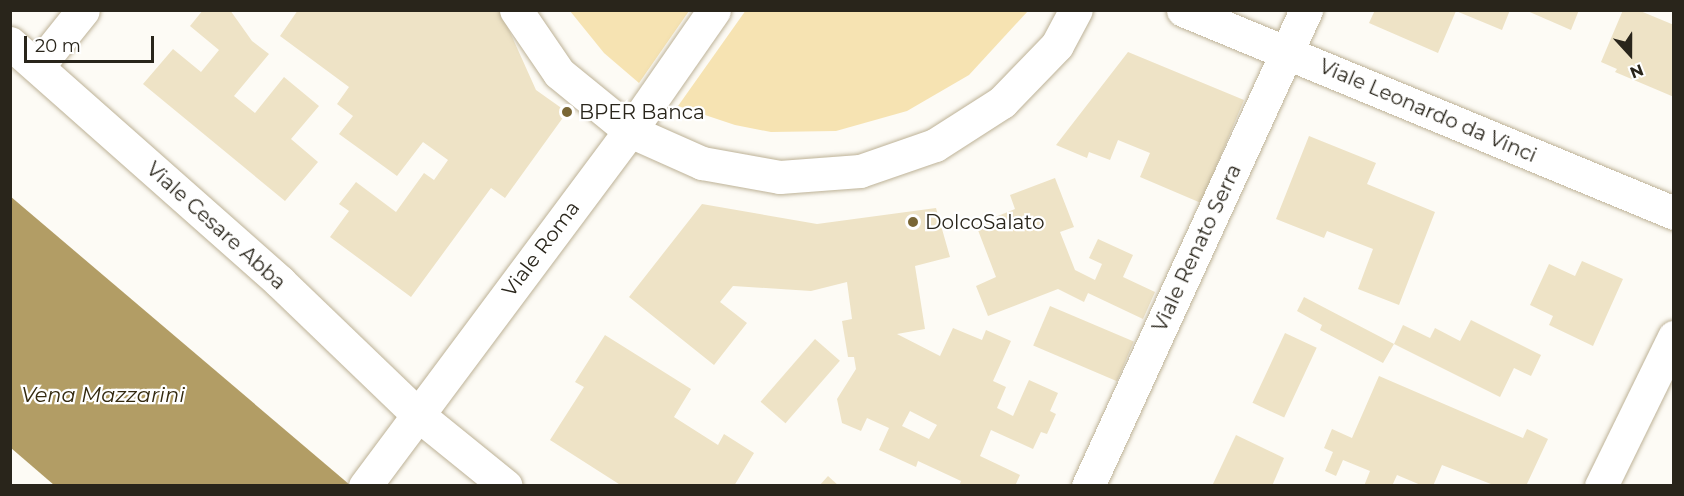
<!DOCTYPE html>
<style>
body{margin:0}
#map{position:relative;width:1684px;height:496px;overflow:hidden;background:#fdfbf5;font-family:Montserrat,sans-serif}
div>[style]{position:absolute}
.green>*{inset:0;background:#f6e3b2}
.water>*{inset:0;background:#b29d65}
.building>*{inset:0;background:#eee3c6;transform-origin:0 0}
.roads{filter:drop-shadow(0 0 2px #bdb297) drop-shadow(0 0 2px #bdb297)}
.minor>*{height:33px;margin:-16.5px;padding:0 16.5px;transform-origin:16.5px;border-radius:16.5px;background:#fff}
.tertiary>*{height:33px;margin:-16.5px;padding:0 16.5px;transform-origin:16.5px;border-radius:16.5px;background:#fff}
.dots>*{width:16px;height:16px;translate:-50% -50%;box-sizing:border-box;border:3px solid #fff;border-radius:50%}
span{translate:-50% -50%;white-space:nowrap;text-align:center;line-height:1.15;-webkit-text-stroke:4.5px #fff;paint-order:stroke}
.street-label{font-size:20px;color:#29251b}
.poi-label{font-size:20px;color:#29251b}
.left{translate:0 -50%;text-align:left}
.water-label{font-size:21px;color:#342a10;font-style:italic}
.frame{position:absolute;inset:0;border:12px solid #29251b;pointer-events:none}
.north{position:absolute;left:1600px;top:24px;width:60px;height:60px;-webkit-text-stroke:4px #fff;paint-order:stroke;rotate:159deg;font-size:16px;font-weight:700;line-height:24px;text-align:center;color:#29251b}
.north::after{content:'';display:block;margin:auto;width:21px;height:27px;background:#29251b;clip-path:polygon(50% 0,100% 100%,50% 72%,0 100%)}
.scale{position:absolute;left:24px;top:36px;width:130px;height:27px;box-sizing:border-box;border:3px solid #29251b;border-top:0;padding-left:8px;font-size:18px;line-height:21px;white-space:nowrap;color:#29251b;-webkit-text-stroke:4px #fff;paint-order:stroke}
</style>
<div id="map">
<div class="green">
<i style="clip-path:polygon(746px 10px,1028px 10px,1028px 11px,969px 75px,907px 111px,836px 131px,771px 132px,735px 125px,678px 106px)"></i>
<i style="clip-path:polygon(570px 11px,689px 11px,639px 83px,604px 53px)"></i>
</div>
<div class="water">
<i style="clip-path:polygon(10px 196px,350px 485px,54px 485px,11px 448px)"></i>
</div>
<div class="building">
<i style="clip-path:polygon(203px 10px,230px 10px,252px 41px,269px 54px,234px 96px,255px 113px,284px 77px,319px 106px,291px 139px,318px 162px,285px 201px,143px 84px,173px 49px,201px 72px,219px 50px,190px 26px)"></i>
<i style="clip-path:polygon(298px 10px,500px 10px,536px 90px,567px 112px,505px 198px,491px 188px,411px 297px,330px 237px,349px 211px,339px 204px,356px 182px,396px 212px,424px 173px,434px 180px,448px 160px,423px 142px,397px 176px,339px 134px,353px 116px,337px 104px,349px 87px,280px 36px)"></i>
<i style="clip-path:polygon(1375px 10px,1510px 10px,1502px 30px,1456px 11px,1438px 53px,1369px 23px)"></i>
<i style="clip-path:polygon(1525px 10px,1579px 10px,1571px 30px)"></i>
<i style="clip-path:polygon(1623px 10px,1638px 10px,1674px 25px,1674px 97px,1615px 72px,1617px 69px,1601px 62px)"></i>
<i style="clip-path:polygon(1128px 52px,1244px 100px,1201px 203px,1140px 177px,1150px 153px,1118px 140px,1110px 160px,1089px 152px,1087px 158px,1056px 145px)"></i>
<i style="clip-path:polygon(1309px 136px,1376px 163px,1367px 184px,1435px 212px,1399px 305px,1358px 289px,1373px 249px,1327px 231px,1324px 238px,1276px 219px)"></i>
<i style="clip-path:polygon(1055px 178px,1074px 227px,1060px 232px,1075px 270px,1095px 280px,1102px 264px,1089px 258px,1098px 239px,1133px 255px,1123px 277px,1155px 292px,1143px 319px,1088px 293px,1084px 302px,1058px 289px,988px 316px,976px 286px,996px 277px,976px 225px,1015px 209px,1010px 195px)"></i>
<i style="clip-path:polygon(evenodd,702px 204px,817px 224px,936px 208px,950px 257px,915px 266px,925px 329px,897px 334px,940px 356px,953px 328px,982px 340px,986px 330px,1011px 341px,993px 381px,1006px 387px,997px 408px,1013px 416px,1029px 380px,1058px 393px,1050px 411px,1056px 414px,1047px 434px,1041px 432px,1033px 449px,991px 430px,980px 456px,1020px 475px,1015px 486px,959px 486px,961px 481px,918px 461px,916px 467px,879px 450px,889px 428px,867px 418px,861px 431px,842px 423px,837px 399px,856px 369px,854px 357px,848px 357px,842px 321px,852px 319px,847px 282px,811px 291px,733px 286px,720px 302px,747px 323px,714px 365px,629px 297px,702px 204px,910px 411px,937px 425px,929px 439px,902px 426px,910px 411px)"></i>
<i style="clip-path:polygon(1582px 261px,1623px 279px,1593px 346px,1549px 325px,1553px 316px,1530px 305px,1549px 264px,1575px 276px)"></i>
<i style="clip-path:polygon(1304px 297px,1394px 344px,1383px 363px,1320px 330px,1322px 325px,1297px 311px)"></i>
<i style="left:1050px;top:306px;width:91px;height:43px;rotate:23deg"></i>
<i style="clip-path:polygon(1471px 320px,1541px 355px,1531px 376px,1514px 368px,1500px 397px,1394px 344px,1403px 325px,1430px 338px,1435px 328px,1460px 341px)"></i>
<i style="left:1285px;top:333px;width:35px;height:77px;rotate:25deg"></i>
<i style="clip-path:polygon(605px 335px,691px 389px,674px 417px,718px 445px,724px 434px,754px 453px,734px 486px,622px 486px,550px 440px,584px 387px,575px 382px)"></i>
<i style="left:815px;top:339px;width:33px;height:83px;rotate:41deg"></i>
<i style="clip-path:polygon(1379px 376px,1523px 438px,1527px 429px,1548px 439px,1526px 486px,1496px 486px,1442px 465px,1433px 486px,1423px 486px,1397px 475px,1392px 486px,1364px 486px,1370px 471px,1343px 460px,1336px 476px,1325px 471px,1333px 452px,1324px 448px,1332px 429px,1352px 438px)"></i>
<i style="clip-path:polygon(1236px 435px,1284px 458px,1272px 486px,1212px 486px)"></i>
<i style="clip-path:polygon(828px 476px,839px 486px,819px 486px)"></i>
</div>
<div class="roads">
<div class="minor">
<i style="left:516px;top:10px;width:76px;rotate:55.7deg"></i>
<i style="left:559px;top:73px;width:92px;rotate:39.2deg"></i>
<i style="left:630px;top:131px;width:79px;rotate:24deg"></i>
<i style="left:702px;top:163px;width:79px;rotate:10.2deg"></i>
<i style="left:780px;top:177px;width:80px;rotate:-4.3deg"></i>
<i style="left:860px;top:171px;width:79px;rotate:-19.1deg"></i>
<i style="left:935px;top:145px;width:80px;rotate:-32.7deg"></i>
<i style="left:1002px;top:102px;width:79px;rotate:-46deg"></i>
<i style="left:1057px;top:45px;width:40px;rotate:-62deg"></i>
<i style="left:1183px;top:10px;width:531px;rotate:22.46deg"></i>
<i style="left:10px;top:43px;width:361px;rotate:41.5deg"></i>
<i style="left:280px;top:282px;width:190px;rotate:43.9deg"></i>
<i style="left:417px;top:414px;width:114px;rotate:39deg"></i>
<i style="left:39px;top:65px;width:70px;rotate:-51.3deg"></i>
<i style="left:1088px;top:486px;width:524px;rotate:-65.39deg"></i>
<i style="left:1601px;top:486px;width:166px;rotate:-63.9deg"></i>
</div>
<div class="tertiary">
<i style="left:365px;top:486px;width:443px;rotate:-53.3deg"></i>
<i style="left:630px;top:131px;width:147px;rotate:-55.2deg"></i>
</div>
</div>
<div class="dots">
<i style="left:567px;top:112px;background:#796635"></i>
<i style="left:913px;top:222px;background:#796635"></i>
</div>
<div class="street-label">
<span style="left:1428px;top:111px;rotate:23deg">Viale Leonardo da Vinci</span>
<span style="left:216px;top:226px;rotate:42deg">Viale Cesare Abba</span>
<span style="left:1197px;top:248px;rotate:-65deg">Viale Renato Serra</span>
<span style="left:541px;top:249px;rotate:-53deg">Viale Roma</span>
</div>
<div class="poi-label">
<span class="left" style="left:579px;top:112px">BPER Banca</span>
<span class="left" style="left:925px;top:222px">DolcoSalato</span>
</div>
<div class="water-label">
<span style="left:103px;top:395px">Vena Mazzarini</span>
</div>
<div class="frame"></div>
<div class="north">N</div>
<div class="scale">20 m</div>
</div>
